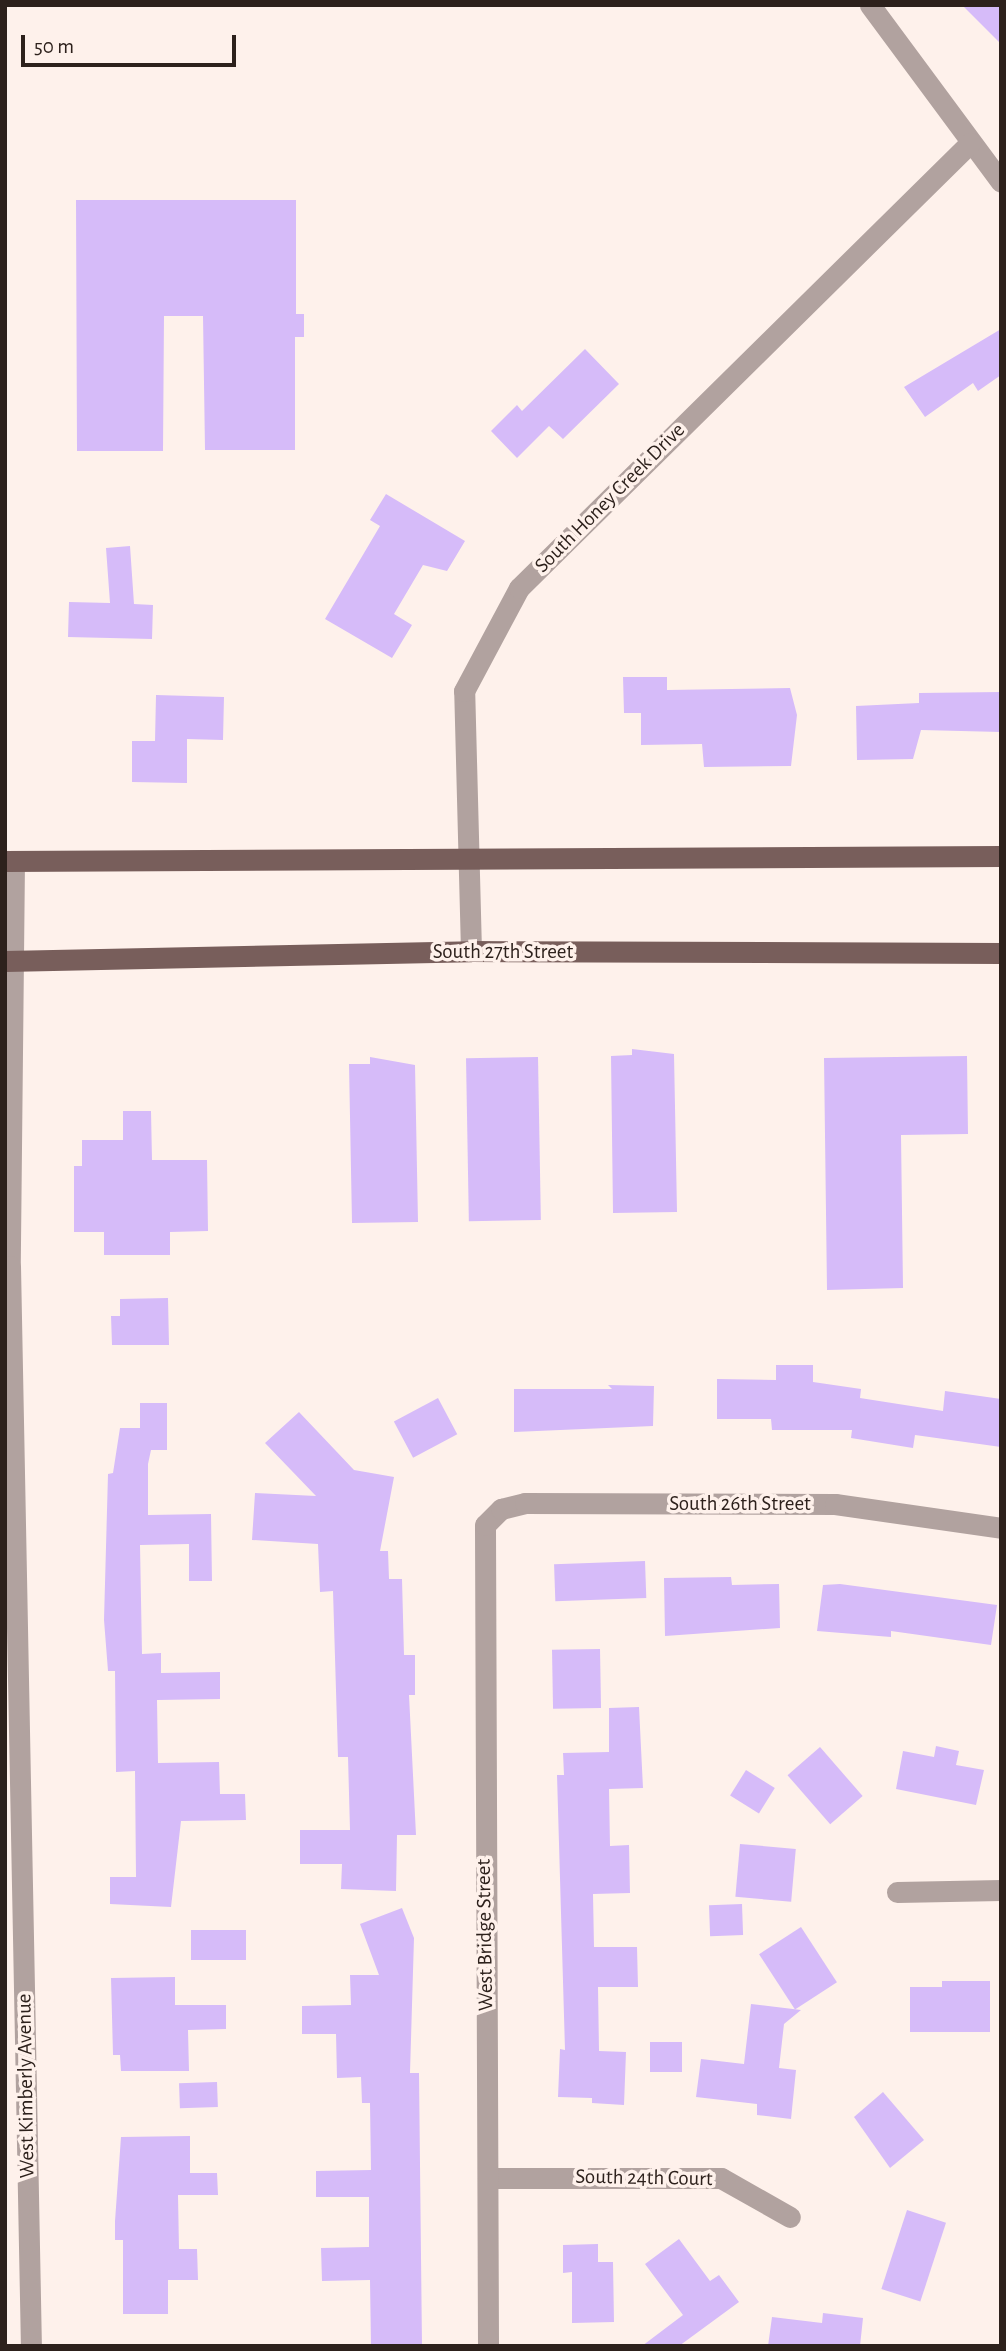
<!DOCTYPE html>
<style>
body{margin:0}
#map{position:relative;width:1006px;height:2351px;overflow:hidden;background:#fef1eb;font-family:"Alegreya Sans",sans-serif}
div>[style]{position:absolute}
.building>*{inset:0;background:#d6bbf9;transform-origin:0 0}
.street>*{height:21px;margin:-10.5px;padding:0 10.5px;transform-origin:10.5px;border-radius:10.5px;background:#b1a29f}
.primary>*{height:21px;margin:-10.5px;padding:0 10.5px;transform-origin:10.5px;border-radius:10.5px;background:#785e5b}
span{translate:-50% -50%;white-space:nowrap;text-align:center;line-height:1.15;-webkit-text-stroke:7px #fef1eb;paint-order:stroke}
.street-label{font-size:21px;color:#2d211c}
.frame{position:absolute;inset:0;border:7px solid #2d211c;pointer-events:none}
.scale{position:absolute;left:21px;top:35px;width:215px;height:32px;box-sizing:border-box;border:4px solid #2d211c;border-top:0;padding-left:9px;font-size:21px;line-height:24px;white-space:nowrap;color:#2d211c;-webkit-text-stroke:5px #fef1eb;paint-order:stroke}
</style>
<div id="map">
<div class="building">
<i style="clip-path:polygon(962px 5px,1001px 5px,1001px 44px)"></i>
<i style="clip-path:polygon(76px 200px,296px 200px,296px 314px,304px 314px,304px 337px,295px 337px,295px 450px,205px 450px,203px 316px,164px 316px,163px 451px,77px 451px)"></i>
<i style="clip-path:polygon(1001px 329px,1001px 375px,978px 391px,973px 383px,925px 417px,904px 387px)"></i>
<i style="clip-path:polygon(585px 349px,619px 384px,563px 439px,549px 426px,517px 458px,491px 431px,517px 405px,522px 411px)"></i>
<i style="clip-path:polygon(386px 494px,465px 541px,447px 571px,423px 565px,394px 614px,412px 625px,392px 658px,325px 619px,380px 526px,370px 520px)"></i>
<i style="clip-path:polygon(130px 546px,134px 604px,153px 605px,152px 639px,68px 637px,69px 602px,110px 603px,106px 548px)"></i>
<i style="clip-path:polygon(623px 677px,667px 677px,667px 690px,790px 688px,797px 715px,791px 766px,704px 767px,702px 744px,641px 745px,641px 713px,624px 713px)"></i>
<i style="clip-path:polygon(1001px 692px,1001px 732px,921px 730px,913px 759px,857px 760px,856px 706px,919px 703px,919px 693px)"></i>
<i style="clip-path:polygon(156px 695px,224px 697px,223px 740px,187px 739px,187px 783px,132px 782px,132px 741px,155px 741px)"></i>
<i style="clip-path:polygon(632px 1049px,674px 1054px,677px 1212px,613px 1213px,611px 1056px,632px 1055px)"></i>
<i style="clip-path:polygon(967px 1056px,968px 1134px,901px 1135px,903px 1288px,827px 1290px,824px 1058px)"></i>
<i style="clip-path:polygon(370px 1057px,415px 1065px,418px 1222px,352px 1223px,349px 1064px,370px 1064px)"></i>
<i style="left:538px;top:1057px;width:163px;height:72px;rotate:89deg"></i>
<i style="clip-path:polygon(123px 1111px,151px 1111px,152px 1160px,207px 1160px,208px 1231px,170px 1232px,170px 1255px,104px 1255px,104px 1232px,74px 1232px,74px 1166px,82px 1166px,82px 1140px,123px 1140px)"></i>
<i style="clip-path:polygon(168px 1298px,169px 1345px,112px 1345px,111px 1316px,120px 1316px,120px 1299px)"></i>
<i style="clip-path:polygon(776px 1365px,813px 1365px,813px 1382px,861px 1389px,860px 1398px,943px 1411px,945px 1391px,1001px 1399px,1001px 1447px,915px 1435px,913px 1448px,851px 1438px,852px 1430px,772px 1430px,771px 1419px,717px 1419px,717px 1379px,776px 1380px)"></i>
<i style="clip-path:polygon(608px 1385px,654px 1386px,653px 1426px,514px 1432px,514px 1389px,612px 1389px)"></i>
<i style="left:438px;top:1398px;width:41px;height:50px;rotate:62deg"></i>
<i style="clip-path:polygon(140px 1403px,167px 1403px,167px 1450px,151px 1450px,148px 1464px,148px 1515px,211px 1514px,212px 1581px,189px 1581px,189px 1544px,140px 1545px,142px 1654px,161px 1653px,161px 1673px,220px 1672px,220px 1699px,157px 1700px,158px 1763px,219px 1762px,220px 1794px,245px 1794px,246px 1820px,181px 1821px,171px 1907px,110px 1904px,110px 1877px,136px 1877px,135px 1771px,116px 1772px,115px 1671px,108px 1671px,104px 1620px,108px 1474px,113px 1473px,120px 1428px,140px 1428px)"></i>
<i style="clip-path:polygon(299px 1412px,354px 1470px,394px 1477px,380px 1551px,388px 1551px,389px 1579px,402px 1579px,404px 1655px,415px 1655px,415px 1695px,409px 1695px,416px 1835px,397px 1835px,396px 1891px,341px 1889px,342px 1864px,300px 1864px,300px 1830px,350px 1830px,348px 1757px,338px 1757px,333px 1591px,320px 1592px,318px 1544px,252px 1540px,255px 1493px,316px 1496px,265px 1443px)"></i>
<i style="left:645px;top:1561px;width:37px;height:91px;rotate:88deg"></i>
<i style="clip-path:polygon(731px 1577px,732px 1585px,779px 1584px,780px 1628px,665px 1636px,664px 1578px)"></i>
<i style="clip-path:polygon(840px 1584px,997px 1605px,991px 1645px,891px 1631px,891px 1637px,817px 1631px,823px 1585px)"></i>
<i style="left:600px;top:1649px;width:59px;height:48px;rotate:89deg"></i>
<i style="clip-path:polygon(639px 1707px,643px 1788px,609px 1789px,610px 1846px,629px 1845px,630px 1893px,593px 1894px,594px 1947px,637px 1947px,638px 1987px,598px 1987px,599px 2051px,626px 2052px,624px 2105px,592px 2103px,592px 2098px,558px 2097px,560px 2049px,565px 2050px,557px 1775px,564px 1775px,563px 1753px,609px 1752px,609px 1708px)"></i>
<i style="clip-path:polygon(936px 1746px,959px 1751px,956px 1765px,984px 1770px,976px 1805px,896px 1789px,903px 1751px,934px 1757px)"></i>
<i style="left:820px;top:1747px;width:65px;height:43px;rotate:49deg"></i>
<i style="left:746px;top:1770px;width:34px;height:30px;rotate:32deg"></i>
<i style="left:740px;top:1844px;width:56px;height:53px;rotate:5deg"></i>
<i style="left:742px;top:1904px;width:31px;height:33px;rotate:88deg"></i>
<i style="clip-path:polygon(402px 1908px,414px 1938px,410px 2073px,419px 2073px,422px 2346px,371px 2346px,370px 2280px,322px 2281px,321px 2248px,369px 2247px,369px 2197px,316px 2197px,316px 2171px,371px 2170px,370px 2103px,362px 2103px,361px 2077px,337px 2078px,336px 2034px,302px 2034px,302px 2006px,351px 2005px,350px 1975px,379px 1975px,360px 1924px)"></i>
<i style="left:801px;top:1927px;width:66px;height:50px;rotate:57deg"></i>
<i style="left:191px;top:1930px;width:55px;height:30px"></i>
<i style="clip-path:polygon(175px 1977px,175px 2005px,226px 2005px,226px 2029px,188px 2030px,189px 2071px,121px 2071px,120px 2055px,113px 2055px,111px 1978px)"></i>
<i style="clip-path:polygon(942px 1981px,990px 1981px,990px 2032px,910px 2032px,910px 1987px,942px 1987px)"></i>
<i style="clip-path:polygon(751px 2004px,801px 2010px,784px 2024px,779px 2068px,796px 2070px,791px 2119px,757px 2115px,757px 2104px,696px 2097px,701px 2059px,744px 2064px)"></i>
<i style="left:650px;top:2042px;width:32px;height:30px"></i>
<i style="left:217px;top:2082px;width:25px;height:38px;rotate:88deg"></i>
<i style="clip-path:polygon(883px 2092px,924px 2140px,890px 2168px,854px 2117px)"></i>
<i style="clip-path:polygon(190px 2136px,190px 2173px,217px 2173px,218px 2195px,178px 2195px,179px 2249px,197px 2249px,198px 2280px,168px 2280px,168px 2314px,123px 2314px,123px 2240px,115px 2240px,115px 2221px,121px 2137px)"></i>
<i style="left:907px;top:2210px;width:41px;height:83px;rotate:18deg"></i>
<i style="clip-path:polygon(679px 2239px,710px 2281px,719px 2275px,739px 2302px,679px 2346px,642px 2346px,683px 2315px,645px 2264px)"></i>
<i style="clip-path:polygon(598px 2244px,598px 2262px,613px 2262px,614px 2322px,572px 2323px,572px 2272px,563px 2273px,563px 2245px)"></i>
<i style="clip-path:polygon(823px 2313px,863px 2318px,860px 2346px,768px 2346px,772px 2317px,822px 2323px)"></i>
</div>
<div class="street">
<i style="left:870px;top:5px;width:220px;rotate:53.5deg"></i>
<i style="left:14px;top:861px;width:405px;rotate:90.6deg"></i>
<i style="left:10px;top:1266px;width:1080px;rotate:88.89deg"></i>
<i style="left:471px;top:951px;width:260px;rotate:-91.5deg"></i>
<i style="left:464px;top:691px;width:117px;rotate:-61.9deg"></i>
<i style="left:519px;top:588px;width:634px;rotate:-44.62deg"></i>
<i style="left:897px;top:1892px;width:104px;rotate:-1.1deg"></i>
<i style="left:488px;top:2178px;width:233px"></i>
<i style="left:721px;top:2178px;width:79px;rotate:29.5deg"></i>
<i style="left:488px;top:2346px;width:821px;rotate:-90.21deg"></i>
<i style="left:485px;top:1525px;width:23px;rotate:-45deg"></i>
<i style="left:501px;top:1509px;width:25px;rotate:-14deg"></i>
<i style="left:525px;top:1503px;width:310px;rotate:0.2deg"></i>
<i style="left:835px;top:1504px;width:168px;rotate:8.2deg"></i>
</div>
<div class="primary">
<i style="left:5px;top:861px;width:996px;rotate:-0.29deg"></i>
<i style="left:5px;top:961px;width:466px;rotate:-1.2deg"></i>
<i style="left:471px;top:951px;width:530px;rotate:0.22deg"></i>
</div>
<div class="street-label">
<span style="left:610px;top:498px;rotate:-45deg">South Honey Creek Drive</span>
<span style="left:503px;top:952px">South 27th Street</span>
<span style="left:740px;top:1504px">South 26th Street</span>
<span style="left:485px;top:1935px;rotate:-91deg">West Bridge Street</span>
<span style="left:26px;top:2086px;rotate:-91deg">West Kimberly Avenue</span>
<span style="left:644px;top:2178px;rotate:1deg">South 24th Court</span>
</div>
<div class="frame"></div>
<div class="scale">50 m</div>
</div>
